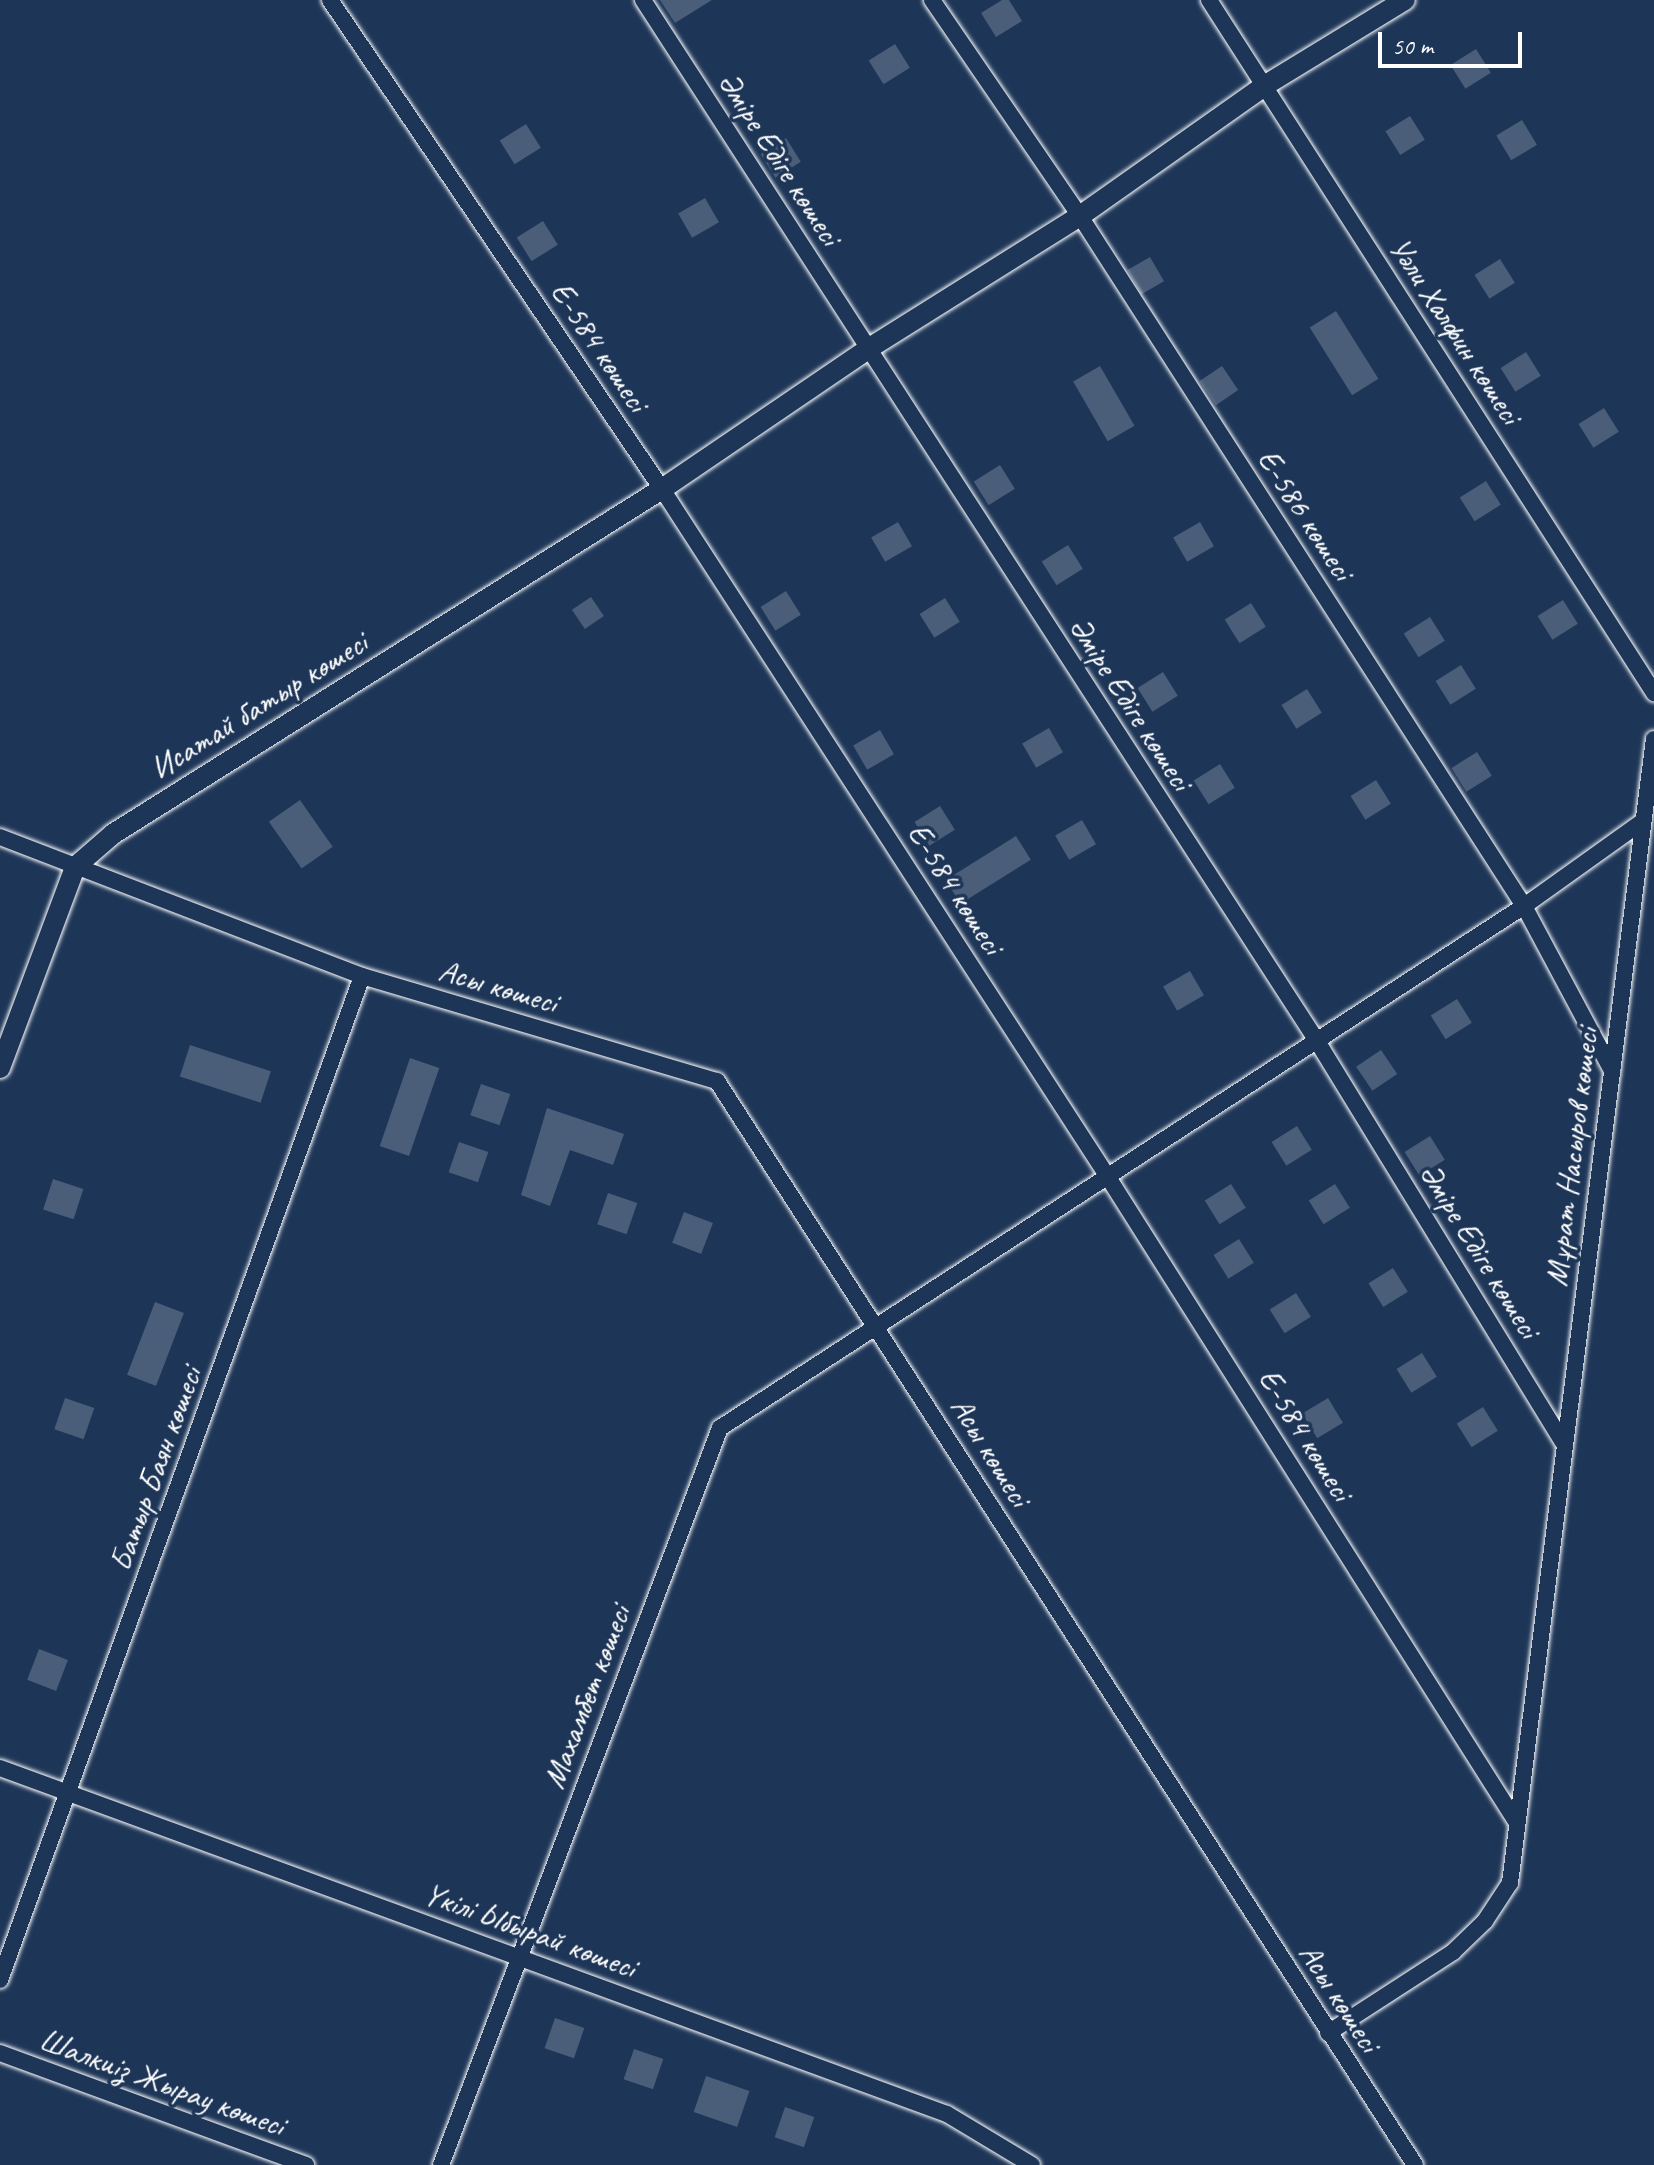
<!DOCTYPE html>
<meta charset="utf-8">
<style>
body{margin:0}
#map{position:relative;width:1654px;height:2165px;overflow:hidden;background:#1d3557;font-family:Caveat,sans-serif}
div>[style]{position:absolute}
.building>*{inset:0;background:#4a5d79;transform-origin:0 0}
.roads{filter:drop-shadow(0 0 2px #fff) drop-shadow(0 0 2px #fff)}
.minor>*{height:16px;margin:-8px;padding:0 8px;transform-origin:8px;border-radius:8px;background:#1d3557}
.tertiary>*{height:20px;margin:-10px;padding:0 10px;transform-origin:10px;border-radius:10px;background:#1d3557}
span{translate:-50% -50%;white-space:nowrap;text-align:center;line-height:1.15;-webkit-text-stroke:7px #1d3557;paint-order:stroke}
.street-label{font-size:32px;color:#fff}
.scale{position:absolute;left:1378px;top:32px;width:144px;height:36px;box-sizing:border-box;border:4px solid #fff;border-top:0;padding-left:10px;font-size:24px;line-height:28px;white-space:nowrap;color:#fff;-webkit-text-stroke:6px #1d3557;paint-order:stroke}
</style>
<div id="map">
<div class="building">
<i style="clip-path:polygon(660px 0,712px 0,675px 23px)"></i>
<i style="clip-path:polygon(1002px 0,1009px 0,1022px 21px,996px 37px,981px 13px)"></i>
<i style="left:895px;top:44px;width:28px;height:31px;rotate:58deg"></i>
<i style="left:1476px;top:49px;width:28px;height:30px;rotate:58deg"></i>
<i style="left:1410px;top:116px;width:28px;height:29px;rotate:58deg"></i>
<i style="left:1522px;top:120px;width:29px;height:30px;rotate:59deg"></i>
<i style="left:526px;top:124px;width:28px;height:31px;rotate:58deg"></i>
<i style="left:786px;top:138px;width:28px;height:30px;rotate:58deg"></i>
<i style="left:705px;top:198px;width:28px;height:31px;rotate:60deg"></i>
<i style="left:543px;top:221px;width:28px;height:31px;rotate:58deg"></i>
<i style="left:1150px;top:257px;width:28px;height:26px;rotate:60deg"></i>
<i style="left:1500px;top:259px;width:28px;height:30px;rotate:58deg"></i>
<i style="left:1336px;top:311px;width:80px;height:31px;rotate:58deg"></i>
<i style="left:1526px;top:352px;width:28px;height:30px;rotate:58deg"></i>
<i style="left:1100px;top:366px;width:69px;height:31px;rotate:60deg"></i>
<i style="left:1222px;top:366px;width:29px;height:27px;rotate:56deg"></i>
<i style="left:1604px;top:408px;width:28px;height:30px;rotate:58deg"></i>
<i style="left:1000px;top:465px;width:28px;height:31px;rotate:58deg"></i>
<i style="left:1486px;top:481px;width:28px;height:31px;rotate:58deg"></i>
<i style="left:898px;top:522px;width:28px;height:31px;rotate:60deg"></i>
<i style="left:1200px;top:522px;width:28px;height:31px;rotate:60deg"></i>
<i style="left:1068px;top:545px;width:28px;height:31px;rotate:58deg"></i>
<i style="left:786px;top:591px;width:28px;height:30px;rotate:58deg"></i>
<i style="left:591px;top:597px;width:23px;height:23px;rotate:56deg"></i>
<i style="left:945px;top:598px;width:28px;height:30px;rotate:58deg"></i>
<i style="left:1563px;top:600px;width:28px;height:30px;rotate:58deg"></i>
<i style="left:1251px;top:603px;width:28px;height:31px;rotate:58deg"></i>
<i style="left:1430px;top:617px;width:28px;height:31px;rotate:58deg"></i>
<i style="left:1461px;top:665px;width:28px;height:30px;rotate:58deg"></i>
<i style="left:1163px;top:672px;width:28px;height:30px;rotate:58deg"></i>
<i style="left:1307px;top:689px;width:28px;height:30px;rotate:58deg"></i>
<i style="left:1049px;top:728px;width:28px;height:31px;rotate:60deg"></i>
<i style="left:880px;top:730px;width:28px;height:31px;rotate:60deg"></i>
<i style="left:1477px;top:752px;width:28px;height:30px;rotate:58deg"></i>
<i style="left:1220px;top:764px;width:28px;height:31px;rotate:58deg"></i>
<i style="left:1376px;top:780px;width:28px;height:30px;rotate:58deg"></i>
<i style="left:300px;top:800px;width:57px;height:38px;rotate:55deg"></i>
<i style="left:940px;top:806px;width:28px;height:30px;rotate:58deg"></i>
<i style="left:1082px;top:820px;width:28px;height:31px;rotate:60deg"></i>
<i style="left:1016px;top:836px;width:28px;height:83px;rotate:58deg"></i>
<i style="left:1190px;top:971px;width:28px;height:31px;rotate:60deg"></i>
<i style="left:1457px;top:999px;width:28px;height:31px;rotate:58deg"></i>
<i style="left:190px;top:1045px;width:85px;height:33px;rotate:18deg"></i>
<i style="left:1381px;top:1050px;width:29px;height:30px;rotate:56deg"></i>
<i style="left:410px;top:1058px;width:31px;height:93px;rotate:19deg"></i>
<i style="left:481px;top:1084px;width:31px;height:33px;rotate:19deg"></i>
<i style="clip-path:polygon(547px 1108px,624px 1134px,613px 1165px,570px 1150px,550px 1206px,521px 1195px)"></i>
<i style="left:1297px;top:1126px;width:28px;height:30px;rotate:58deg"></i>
<i style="left:1430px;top:1136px;width:28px;height:30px;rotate:58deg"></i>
<i style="left:459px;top:1142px;width:31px;height:32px;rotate:19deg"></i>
<i style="left:53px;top:1179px;width:32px;height:32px;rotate:18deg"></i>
<i style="left:1231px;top:1184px;width:28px;height:31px;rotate:58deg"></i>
<i style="left:1335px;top:1184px;width:28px;height:31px;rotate:58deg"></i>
<i style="left:608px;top:1193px;width:31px;height:33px;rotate:19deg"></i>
<i style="left:684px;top:1212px;width:31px;height:33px;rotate:21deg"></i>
<i style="left:1239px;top:1239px;width:28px;height:30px;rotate:58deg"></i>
<i style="left:1393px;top:1268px;width:28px;height:29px;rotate:58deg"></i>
<i style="left:1296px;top:1293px;width:28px;height:31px;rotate:58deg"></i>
<i style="left:155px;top:1302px;width:31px;height:78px;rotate:21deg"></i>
<i style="left:1422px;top:1353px;width:28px;height:30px;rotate:58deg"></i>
<i style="left:65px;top:1398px;width:31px;height:33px;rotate:19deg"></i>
<i style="left:1328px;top:1398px;width:29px;height:30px;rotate:59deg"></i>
<i style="left:1483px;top:1407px;width:28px;height:31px;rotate:58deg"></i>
<i style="left:39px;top:1649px;width:31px;height:33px;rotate:21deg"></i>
<i style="left:555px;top:2018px;width:31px;height:32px;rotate:19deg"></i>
<i style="left:634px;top:2049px;width:31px;height:32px;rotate:19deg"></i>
<i style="left:706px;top:2076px;width:46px;height:38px;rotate:19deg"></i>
<i style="left:785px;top:2107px;width:31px;height:32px;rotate:19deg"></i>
</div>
<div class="roads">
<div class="minor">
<i style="left:330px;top:0;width:591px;rotate:55.83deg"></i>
<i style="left:662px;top:489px;width:816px;rotate:57.05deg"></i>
<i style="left:1106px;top:1174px;width:765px;rotate:57.66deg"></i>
<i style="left:643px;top:0;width:1240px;rotate:57.08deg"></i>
<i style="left:1317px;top:1041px;width:470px;rotate:58.5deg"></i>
<i style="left:932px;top:0;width:262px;rotate:55.6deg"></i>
<i style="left:1080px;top:216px;width:821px;rotate:57.24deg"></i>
<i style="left:1524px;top:906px;width:187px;rotate:61.9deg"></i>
<i style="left:1209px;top:0;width:824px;rotate:57.29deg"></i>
<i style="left:0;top:837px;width:388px;rotate:21deg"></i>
<i style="left:362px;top:976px;width:370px;rotate:16.5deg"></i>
<i style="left:717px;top:1081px;width:1289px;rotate:57.22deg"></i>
<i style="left:0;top:1768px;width:1008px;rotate:20.07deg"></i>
<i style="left:947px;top:2114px;width:99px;rotate:31deg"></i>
<i style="left:0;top:1980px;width:1067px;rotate:-70.17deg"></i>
<i style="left:1328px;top:2033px;width:149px;rotate:-32.9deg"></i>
<i style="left:1453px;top:1952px;width:45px;rotate:-44.1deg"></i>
<i style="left:1485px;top:1921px;width:45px;rotate:-56.7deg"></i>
<i style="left:1510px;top:1883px;width:1153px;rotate:-82.83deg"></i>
<i style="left:0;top:2053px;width:326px;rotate:20.1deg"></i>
<i style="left:441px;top:2165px;width:788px;rotate:-69.27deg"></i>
<i style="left:720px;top:1428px;width:959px;rotate:-32.99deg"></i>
<i style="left:1524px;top:906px;width:146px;rotate:-35.5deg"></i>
</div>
<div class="tertiary">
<i style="left:0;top:1068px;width:215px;rotate:-69.5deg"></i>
<i style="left:75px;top:867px;width:50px;rotate:-41deg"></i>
<i style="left:113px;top:834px;width:648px;rotate:-32.15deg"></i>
<i style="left:662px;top:489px;width:249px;rotate:-34.2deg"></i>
<i style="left:868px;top:349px;width:250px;rotate:-32.1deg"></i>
<i style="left:1080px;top:216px;width:225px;rotate:-35.2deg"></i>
<i style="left:1264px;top:86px;width:165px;rotate:-31.4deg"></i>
</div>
</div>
<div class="street-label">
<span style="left:779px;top:159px;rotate:57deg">Әміре Едіге көшесі</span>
<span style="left:1455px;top:331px;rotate:57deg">Уәли Халфин көшесі</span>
<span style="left:599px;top:347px;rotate:56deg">Е-584 көшесі</span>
<span style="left:1305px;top:515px;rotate:57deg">Е-586 көшесі</span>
<span style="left:1130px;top:704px;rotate:57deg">Әміре Едіге көшесі</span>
<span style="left:259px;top:706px;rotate:-32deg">Исатай батыр көшесі</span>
<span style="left:955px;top:889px;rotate:57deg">Е-584 көшесі</span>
<span style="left:498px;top:987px;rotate:16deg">Асы көшесі</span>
<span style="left:1572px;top:1157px;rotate:-83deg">Мұрат Насыров көшесі</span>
<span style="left:1479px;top:1251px;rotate:58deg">Әміре Едіге көшесі</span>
<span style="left:1305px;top:1435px;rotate:58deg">Е-584 көшесі</span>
<span style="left:990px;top:1452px;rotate:58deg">Асы көшесі</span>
<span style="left:156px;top:1469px;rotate:-70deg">Батыр Баян көшесі</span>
<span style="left:587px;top:1697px;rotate:-69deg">Махамбет көшесі</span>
<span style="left:530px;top:1931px;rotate:20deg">Үкілі Ыбырай көшесі</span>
<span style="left:1339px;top:1998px;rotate:57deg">Асы көшесі</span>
<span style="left:162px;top:2083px;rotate:20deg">Шалкиіз Жырау көшесі</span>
</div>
<div class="scale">50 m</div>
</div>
